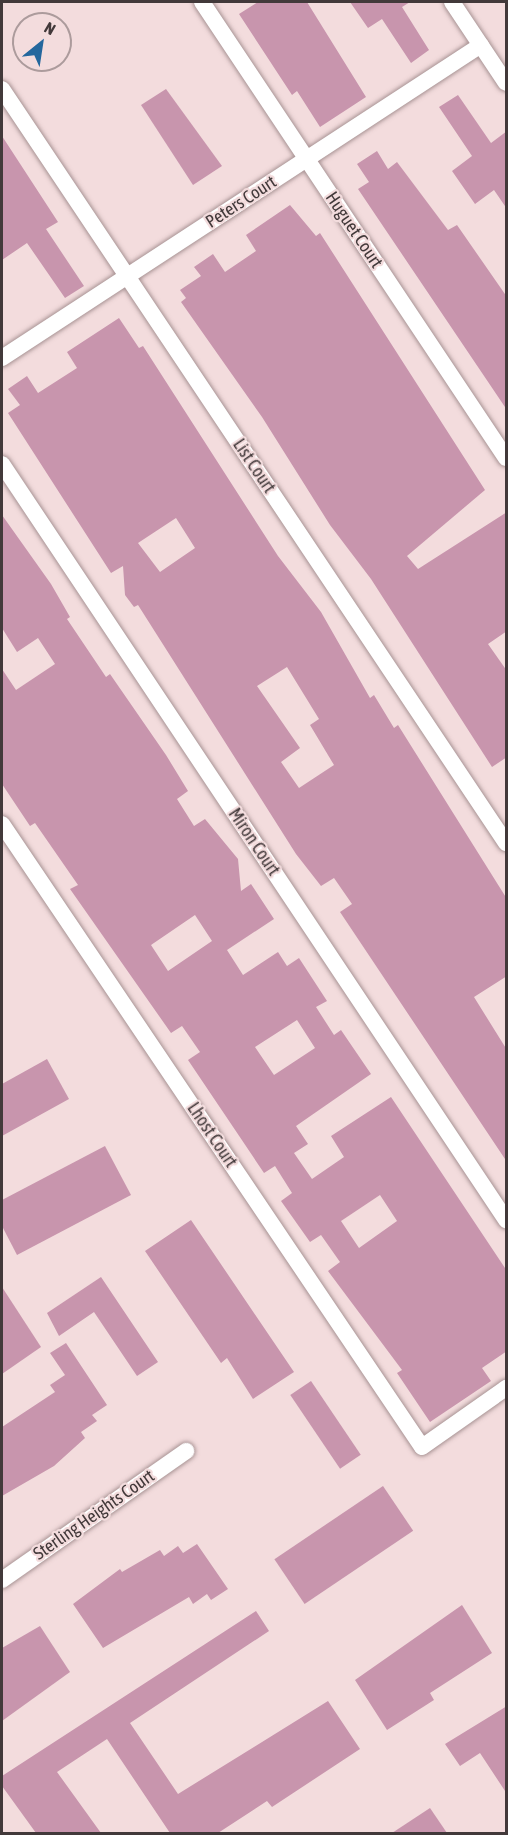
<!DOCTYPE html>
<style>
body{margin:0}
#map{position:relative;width:508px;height:1835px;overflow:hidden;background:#f3dcdd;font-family:"Asap Condensed",sans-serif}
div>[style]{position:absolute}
.building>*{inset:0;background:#c895ad;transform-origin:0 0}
.roads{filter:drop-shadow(0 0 2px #a89394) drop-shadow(0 0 2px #a89394)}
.street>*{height:16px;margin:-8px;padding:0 8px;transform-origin:8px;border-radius:8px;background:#fff}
span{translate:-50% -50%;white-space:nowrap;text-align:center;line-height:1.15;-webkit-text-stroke:4.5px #f3dcdd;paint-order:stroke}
.street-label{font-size:18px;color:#42393a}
.frame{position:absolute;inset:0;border:3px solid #42393a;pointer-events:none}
.north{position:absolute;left:12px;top:12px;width:60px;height:60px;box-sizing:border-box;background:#f3dcdd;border:2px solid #ac9b9c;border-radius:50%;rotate:30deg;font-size:16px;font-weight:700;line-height:24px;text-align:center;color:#42393a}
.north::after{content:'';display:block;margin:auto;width:21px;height:27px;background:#24679d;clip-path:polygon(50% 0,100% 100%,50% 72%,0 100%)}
</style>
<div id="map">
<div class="building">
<i style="clip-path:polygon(258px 2px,307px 2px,366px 97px,320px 127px,297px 91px,292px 95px,239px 14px)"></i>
<i style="clip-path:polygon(350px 2px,410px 2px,402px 7px,429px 50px,411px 63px,382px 19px,368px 28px)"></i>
<i style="clip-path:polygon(166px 89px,222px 166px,193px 185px,141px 105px)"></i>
<i style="clip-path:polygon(458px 95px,491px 143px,507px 131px,507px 209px,494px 190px,475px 204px,452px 171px,472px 156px,439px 107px)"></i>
<i style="clip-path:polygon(2px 136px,58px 222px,46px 229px,84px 286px,65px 298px,27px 243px,2px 260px)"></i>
<i style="clip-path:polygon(377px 151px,388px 169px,397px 162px,448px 230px,457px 225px,507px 297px,507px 410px,358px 189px,369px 182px,357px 164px)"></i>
<i style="clip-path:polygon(290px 205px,316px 236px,320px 233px,485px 490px,407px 556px,418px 569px,507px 512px,507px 631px,488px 644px,507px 671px,507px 757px,492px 767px,371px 579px,330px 525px,262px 417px,181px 302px,186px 298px,180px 290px,201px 276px,194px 267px,213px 254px,225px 272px,256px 251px,246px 235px)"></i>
<i style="clip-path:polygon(evenodd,119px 318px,139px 348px,143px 346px,278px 556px,321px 612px,370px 698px,374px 695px,394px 728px,398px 725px,507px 899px,507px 976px,474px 997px,507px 1050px,507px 1162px,340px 912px,352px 904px,334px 878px,321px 886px,296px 854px,138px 605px,134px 607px,125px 595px,123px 566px,111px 573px,8px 413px,20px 405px,8px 389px,27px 376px,38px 393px,77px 368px,67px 352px,119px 318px,176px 518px,195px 548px,160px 572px,138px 543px,176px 518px,119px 318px,287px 667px,319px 719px,310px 725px,334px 765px,299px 788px,281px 762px,300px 748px,257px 686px,287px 667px)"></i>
<i style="clip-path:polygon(evenodd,2px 515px,51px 584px,70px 617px,67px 619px,106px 677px,110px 674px,166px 755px,188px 791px,177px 799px,194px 826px,205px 819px,238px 859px,241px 891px,251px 884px,274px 919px,227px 950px,243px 975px,278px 952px,287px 966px,299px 958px,327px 1001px,316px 1007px,334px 1035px,341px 1030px,371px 1074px,296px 1126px,308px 1144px,294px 1153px,312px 1179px,344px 1157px,331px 1136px,391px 1097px,507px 1271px,507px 1351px,482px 1368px,491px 1381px,430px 1422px,397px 1373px,402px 1370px,328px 1271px,340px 1262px,321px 1235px,310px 1242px,281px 1201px,292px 1193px,275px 1166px,264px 1173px,188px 1060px,200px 1052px,182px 1026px,171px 1033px,70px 889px,78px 885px,35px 823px,30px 826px,2px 784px,2px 669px,16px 690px,55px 664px,38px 638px,17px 652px,2px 628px,2px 515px,195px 915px,212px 941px,168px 971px,151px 945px,195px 915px,2px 515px,297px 1020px,315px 1048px,274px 1075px,255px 1047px,297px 1020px,2px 515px,380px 1195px,397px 1221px,359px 1248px,341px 1221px,380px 1195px)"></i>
<i style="clip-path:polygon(47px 1059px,69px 1099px,2px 1136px,2px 1084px)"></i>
<i style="clip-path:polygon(105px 1146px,131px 1195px,17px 1255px,2px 1226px,2px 1200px)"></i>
<i style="clip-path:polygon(191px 1220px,294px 1372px,253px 1399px,227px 1358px,221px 1363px,145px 1251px)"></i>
<i style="clip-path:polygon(101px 1277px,158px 1362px,137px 1376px,94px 1312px,59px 1336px,47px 1313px)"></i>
<i style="clip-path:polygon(2px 1287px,41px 1347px,2px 1374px)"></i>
<i style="clip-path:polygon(66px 1343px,107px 1405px,92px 1415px,97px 1421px,81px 1432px,85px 1438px,54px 1466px,2px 1496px,2px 1427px,55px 1392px,50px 1385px,65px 1375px,50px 1353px)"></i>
<i style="left:311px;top:1381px;width:89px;height:25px;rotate:56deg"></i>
<i style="left:383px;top:1486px;width:54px;height:131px;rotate:56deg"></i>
<i style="clip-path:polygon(197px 1544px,228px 1589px,211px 1600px,207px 1594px,193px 1604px,189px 1597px,103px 1648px,73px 1604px,120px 1569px,122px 1572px,160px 1550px,164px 1556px,178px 1546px,183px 1553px)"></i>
<i style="clip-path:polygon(462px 1605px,492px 1653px,430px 1693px,434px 1700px,387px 1730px,355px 1680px)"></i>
<i style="clip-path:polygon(256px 1611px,269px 1631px,130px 1723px,178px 1794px,328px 1701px,360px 1749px,272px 1807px,267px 1801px,218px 1833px,170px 1833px,107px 1739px,57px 1772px,101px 1833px,36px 1833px,2px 1786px,2px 1776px)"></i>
<i style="clip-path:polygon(40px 1626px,70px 1672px,2px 1721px,2px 1648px)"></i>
<i style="clip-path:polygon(507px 1706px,507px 1794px,480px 1753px,460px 1766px,445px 1744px)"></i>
<i style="clip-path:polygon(430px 1808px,447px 1833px,392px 1833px)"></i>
</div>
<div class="roads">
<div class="street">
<i style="left:202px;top:2px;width:548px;rotate:56.31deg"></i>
<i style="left:452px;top:2px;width:97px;rotate:56.3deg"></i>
<i style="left:2px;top:89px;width:907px;rotate:56.24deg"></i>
<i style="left:2px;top:358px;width:572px;rotate:-33.16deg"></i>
<i style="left:2px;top:464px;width:909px;rotate:56.31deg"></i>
<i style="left:2px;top:824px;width:751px;rotate:56.01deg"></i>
<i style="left:422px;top:1447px;width:103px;rotate:-35.1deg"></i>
<i style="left:2px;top:1580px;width:225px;rotate:-35deg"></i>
</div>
</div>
<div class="street-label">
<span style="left:241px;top:202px;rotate:-33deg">Peters Court</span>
<span style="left:354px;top:230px;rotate:56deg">Huguet Court</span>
<span style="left:254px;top:466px;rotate:56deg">List Court</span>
<span style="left:254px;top:842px;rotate:56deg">Miron Court</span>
<span style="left:212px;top:1135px;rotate:56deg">Lhost Court</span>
<span style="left:94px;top:1515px;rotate:-35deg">Sterling Heights Court</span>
</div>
<div class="frame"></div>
<div class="north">N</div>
</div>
